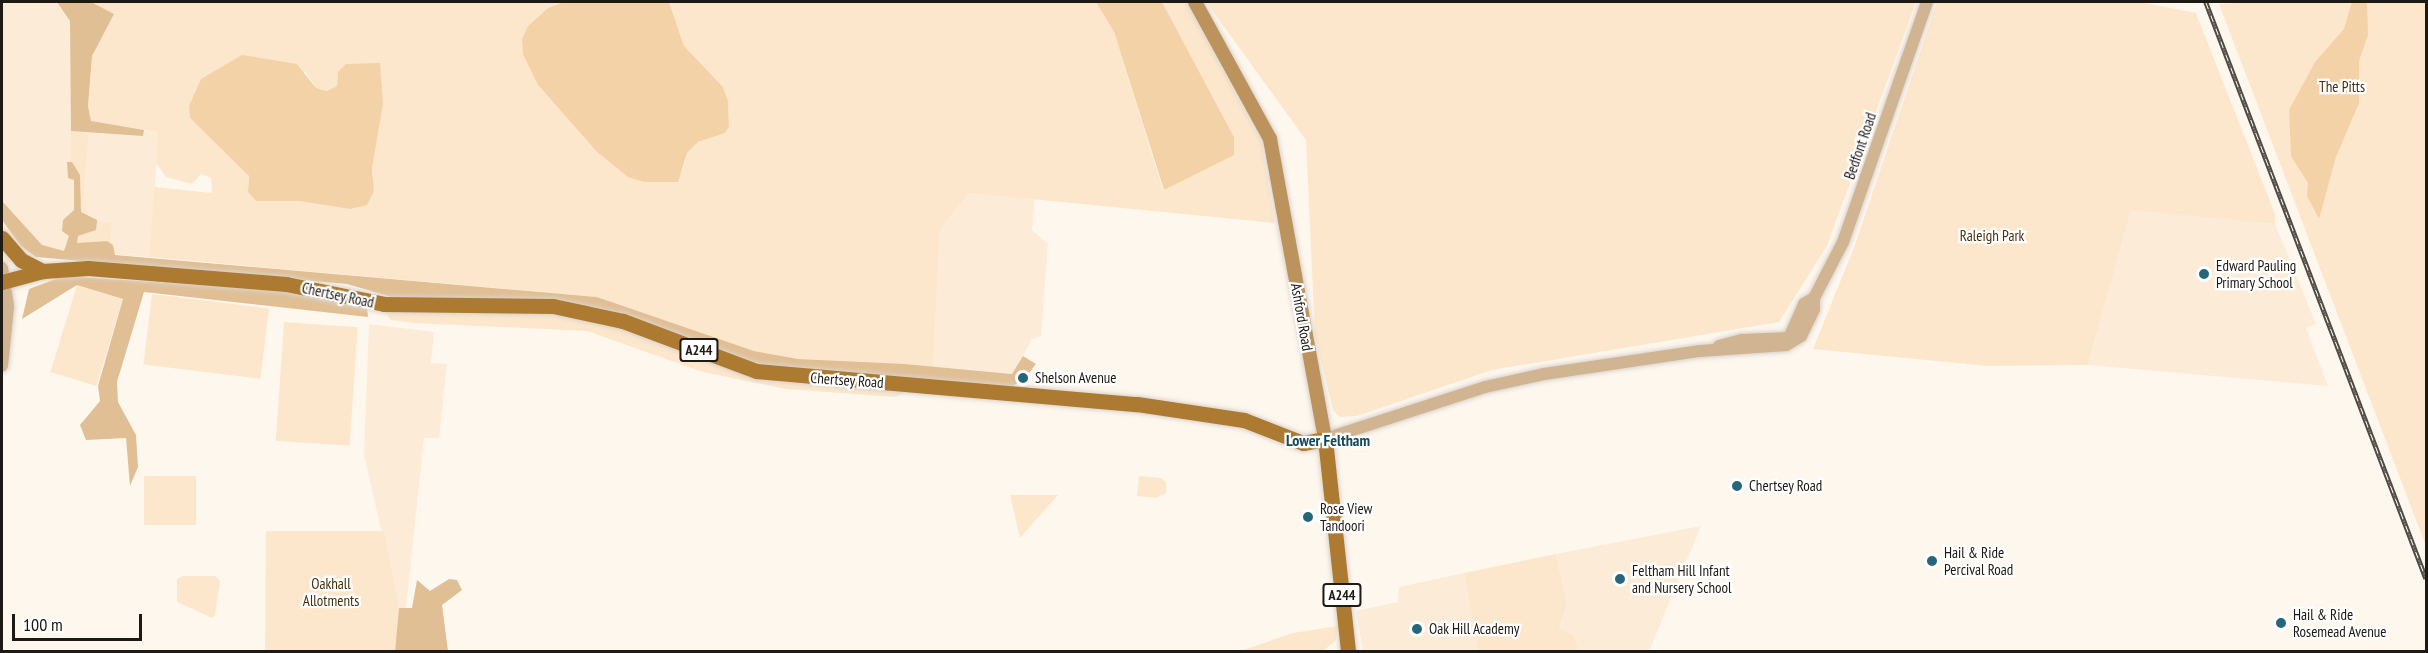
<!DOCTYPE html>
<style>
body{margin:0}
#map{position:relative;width:2428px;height:653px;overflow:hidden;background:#fef7ee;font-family:"PT Sans Narrow",sans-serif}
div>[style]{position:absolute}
.built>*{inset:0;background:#fcecd7}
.green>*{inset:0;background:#fde7cc;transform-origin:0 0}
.forest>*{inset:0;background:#e1bf95}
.water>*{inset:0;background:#f4d2a7}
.roads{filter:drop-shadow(0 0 2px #dad3cb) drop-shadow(0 0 2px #dad3cb)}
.tertiary>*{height:12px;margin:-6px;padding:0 6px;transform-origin:6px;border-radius:6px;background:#d1b592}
.secondary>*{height:14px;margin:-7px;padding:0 7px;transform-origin:7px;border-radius:7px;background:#bd935d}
.primary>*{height:15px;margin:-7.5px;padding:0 7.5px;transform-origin:7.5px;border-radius:7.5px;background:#ad7a31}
.rail>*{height:4.5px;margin-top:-2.25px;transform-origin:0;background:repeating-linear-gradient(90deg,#fff 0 7px,#4e4a44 0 14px);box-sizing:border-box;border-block:2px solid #4e4a44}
.dots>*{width:16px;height:16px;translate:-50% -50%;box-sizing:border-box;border:3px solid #fff;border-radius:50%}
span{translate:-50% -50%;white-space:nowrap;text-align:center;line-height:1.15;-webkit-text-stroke:4.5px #fff;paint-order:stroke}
.shield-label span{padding:2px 4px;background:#fff;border:2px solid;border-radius:4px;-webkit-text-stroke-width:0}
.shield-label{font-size:14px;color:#1d1914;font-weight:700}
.park-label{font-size:15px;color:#47300e}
.street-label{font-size:15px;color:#1d1914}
.poi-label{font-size:15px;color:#1d1914}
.left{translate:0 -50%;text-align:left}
.neighbourhood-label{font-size:16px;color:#164a5a;font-weight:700}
.frame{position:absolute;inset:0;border:3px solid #1d1914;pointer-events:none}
.scale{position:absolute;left:12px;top:614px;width:130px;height:27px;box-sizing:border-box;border:3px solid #1d1914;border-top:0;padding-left:8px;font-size:18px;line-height:21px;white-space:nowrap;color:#1d1914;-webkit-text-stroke:4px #fff;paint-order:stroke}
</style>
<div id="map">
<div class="built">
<i style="clip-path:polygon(2px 2px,82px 2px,73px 124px,159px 132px,149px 257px,64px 251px,2px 264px)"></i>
<i style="clip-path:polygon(969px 193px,1035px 198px,1032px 230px,1048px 244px,1041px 336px,1032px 339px,1013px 374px,933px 367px,940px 230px)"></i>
<i style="clip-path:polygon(2131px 209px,2275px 224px,2316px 324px,2306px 328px,2328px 386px,2088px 365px)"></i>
<i style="clip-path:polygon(369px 324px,434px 332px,431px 363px,447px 364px,439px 438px,424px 438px,406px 608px,399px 608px,364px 455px)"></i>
<i style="clip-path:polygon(1701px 526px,1649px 651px,1579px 651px,1574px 635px,1559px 629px,1567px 604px,1556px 554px)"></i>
<i style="clip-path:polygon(1464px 573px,1478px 651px,1363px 651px,1356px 611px,1398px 602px,1399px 587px)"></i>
</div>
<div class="green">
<i style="clip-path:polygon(evenodd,91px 2px,564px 2px,548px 8px,528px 26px,538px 85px,597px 152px,628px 177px,683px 169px,687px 153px,698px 142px,725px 133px,729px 127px,728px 101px,723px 87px,684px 46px,669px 2px,1096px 2px,1114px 32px,1163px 190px,1234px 154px,1234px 137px,1162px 2px,1186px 2px,1261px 141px,1275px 223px,969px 193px,940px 230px,933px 367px,798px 359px,754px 351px,597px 297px,149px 257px,154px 187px,212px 193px,211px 178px,201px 174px,192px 184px,166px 177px,156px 163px,158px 132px,91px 122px,88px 106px,92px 56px,98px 43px,91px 2px,305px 71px,316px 88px,327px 91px,337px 86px,338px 72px,383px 104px,376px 123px,372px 168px,374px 178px,350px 209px,299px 201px,256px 201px,248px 192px,249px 176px,224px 150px,305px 71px)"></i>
<i style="clip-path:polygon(1206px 2px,1916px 2px,1827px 246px,1779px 322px,1492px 370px,1357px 416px,1340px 417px,1333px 410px,1315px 335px,1306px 140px)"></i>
<i style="clip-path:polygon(1937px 2px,2140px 2px,2196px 13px,2275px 214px,2275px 224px,2131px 210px,2088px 365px,1988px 366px,1813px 349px,1855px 245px)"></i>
<i style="clip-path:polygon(2257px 2px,2426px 2px,2426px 546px,2219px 4px)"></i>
<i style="clip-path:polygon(71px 131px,89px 133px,82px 206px,89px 213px,81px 212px,80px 175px,71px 162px)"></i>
<i style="clip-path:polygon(97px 221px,112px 224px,110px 243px,77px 243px,78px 236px,96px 230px)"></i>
<i style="left:77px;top:285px;width:48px;height:91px;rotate:17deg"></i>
<i style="left:152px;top:294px;width:118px;height:71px;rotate:7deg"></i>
<i style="clip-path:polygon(519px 305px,905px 383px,904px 393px,895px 397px,786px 389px,703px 372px,587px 331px,413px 323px,391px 320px,383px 309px)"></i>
<i style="left:284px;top:322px;width:74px;height:119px;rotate:4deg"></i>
<i style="left:144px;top:476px;width:52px;height:49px"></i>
<i style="clip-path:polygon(1139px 476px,1161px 478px,1166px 482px,1166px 493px,1156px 498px,1137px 496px)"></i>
<i style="clip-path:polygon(1010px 495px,1058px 495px,1020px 538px)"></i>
<i style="clip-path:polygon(266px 531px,384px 531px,399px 608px,395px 651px,265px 652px)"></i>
<i style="clip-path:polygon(1556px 554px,1567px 604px,1559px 629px,1574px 635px,1579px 651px,1478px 651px,1464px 573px)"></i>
<i style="clip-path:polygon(183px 576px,215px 576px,220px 581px,215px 615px,212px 618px,177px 602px,177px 579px)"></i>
<i style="clip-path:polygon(1338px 626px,1336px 640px,1323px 651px,1240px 651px,1293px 633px)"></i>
</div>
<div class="forest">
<i style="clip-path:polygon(57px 2px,91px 2px,114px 14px,92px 56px,88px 106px,91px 121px,144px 130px,143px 136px,71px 131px,70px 21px)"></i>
<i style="clip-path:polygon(67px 162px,72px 162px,80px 175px,81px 212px,97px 220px,96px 230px,78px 236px,77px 243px,107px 241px,113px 245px,115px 255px,597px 297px,754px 351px,798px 359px,904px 364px,1012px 374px,1023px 356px,1036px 364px,1023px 381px,1010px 387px,757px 367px,617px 316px,402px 300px,347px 284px,36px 257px,21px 246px,2px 220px,2px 201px,42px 245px,64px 251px,69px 236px,62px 231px,63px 220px,74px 210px,74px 180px,68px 178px)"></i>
<i style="clip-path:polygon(64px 276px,366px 296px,368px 317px,144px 292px,117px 382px,118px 402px,136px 435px,138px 467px,130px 486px,126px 438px,86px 440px,80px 425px,100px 401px,98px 386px,123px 299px,77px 285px,22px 319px,29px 289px)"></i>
<i style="clip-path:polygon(417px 580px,430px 591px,449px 579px,457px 580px,462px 590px,442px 605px,448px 651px,395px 651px,399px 608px,412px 608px)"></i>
</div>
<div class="water">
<i style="clip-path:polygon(564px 2px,669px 2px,684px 46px,723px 87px,728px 101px,729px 127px,725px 133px,698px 142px,687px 153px,678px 182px,644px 182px,628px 177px,597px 152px,538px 85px,523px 54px,522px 39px,528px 26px,548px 8px)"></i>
<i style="clip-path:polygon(1096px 2px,1162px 2px,1234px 137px,1234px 155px,1164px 190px,1114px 32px)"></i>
<i style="clip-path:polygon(2352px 2px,2367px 2px,2368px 35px,2359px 61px,2359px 103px,2336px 157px,2319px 219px,2307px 196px,2308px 183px,2291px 156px,2289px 110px,2315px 62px,2344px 29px)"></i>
<i style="clip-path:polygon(242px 55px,297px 64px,316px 88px,327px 91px,337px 86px,338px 72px,346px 64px,380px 63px,383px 104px,372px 168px,374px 191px,367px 205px,350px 209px,299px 201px,256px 201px,248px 192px,249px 176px,190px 118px,189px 106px,201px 79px)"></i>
</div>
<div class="roads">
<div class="tertiary">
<i style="left:2px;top:268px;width:39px;rotate:81deg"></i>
<i style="left:8px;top:307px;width:59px;rotate:95.8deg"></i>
<i style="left:1719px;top:346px;width:24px;rotate:-15deg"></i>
<i style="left:1742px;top:340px;width:47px;rotate:-2.4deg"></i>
<i style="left:1789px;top:338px;width:37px;rotate:-66deg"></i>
<i style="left:1804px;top:304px;width:12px;rotate:-31deg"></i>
<i style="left:1814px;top:298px;width:63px;rotate:-62.6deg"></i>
<i style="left:1843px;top:242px;width:254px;rotate:-70.7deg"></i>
<i style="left:1325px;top:439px;width:168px;rotate:-18deg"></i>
<i style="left:1485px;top:387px;width:60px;rotate:-12.4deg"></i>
<i style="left:1544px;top:374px;width:158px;rotate:-8.4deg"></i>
<i style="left:1700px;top:351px;width:86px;rotate:-4deg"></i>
<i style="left:1786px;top:345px;width:17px;rotate:-31deg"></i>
<i style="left:1801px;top:336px;width:30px;rotate:-64deg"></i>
<i style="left:1814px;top:309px;width:11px;rotate:-90deg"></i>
</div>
<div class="secondary">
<i style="left:1195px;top:2px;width:156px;rotate:61.3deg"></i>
<i style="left:1270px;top:139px;width:305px;rotate:79.6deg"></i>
</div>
<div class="primary">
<i style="left:2px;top:238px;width:29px;rotate:49deg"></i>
<i style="left:21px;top:260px;width:25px;rotate:27deg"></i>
<i style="left:2px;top:282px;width:42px;rotate:-15deg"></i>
<i style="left:43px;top:271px;width:45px;rotate:-3.8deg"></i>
<i style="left:88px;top:268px;width:199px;rotate:4.6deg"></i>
<i style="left:286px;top:284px;width:100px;rotate:11.5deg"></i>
<i style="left:384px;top:304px;width:169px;rotate:0.7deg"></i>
<i style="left:553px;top:306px;width:72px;rotate:12.1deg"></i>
<i style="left:623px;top:321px;width:142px;rotate:20.6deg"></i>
<i style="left:756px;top:371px;width:382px;rotate:5deg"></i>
<i style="left:1137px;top:404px;width:108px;rotate:8.5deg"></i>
<i style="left:1244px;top:420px;width:63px;rotate:21.3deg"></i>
<i style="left:1303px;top:443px;width:22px;rotate:-10deg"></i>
<i style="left:1325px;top:439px;width:214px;rotate:83.8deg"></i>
</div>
</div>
<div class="rail">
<i style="left:2206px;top:2px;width:617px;rotate:69.1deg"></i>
</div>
<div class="dots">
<i style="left:2204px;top:274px;background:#26667a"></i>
<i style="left:1023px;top:378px;background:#26667a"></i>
<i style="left:1737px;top:486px;background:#26667a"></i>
<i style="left:1308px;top:517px;background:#26667a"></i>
<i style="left:1932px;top:561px;background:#26667a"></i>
<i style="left:1620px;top:579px;background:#26667a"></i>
<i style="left:2281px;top:623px;background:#26667a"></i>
<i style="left:1417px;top:629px;background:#26667a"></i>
</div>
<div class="shield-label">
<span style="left:699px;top:350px">A244</span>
<span style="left:1342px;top:595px">A244</span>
</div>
<div class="park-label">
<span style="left:2342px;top:87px">The Pitts</span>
<span style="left:1992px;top:236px">Raleigh Park</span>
<span style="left:331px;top:592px">Oakhall<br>Allotments</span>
</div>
<div class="street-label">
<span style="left:1860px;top:146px;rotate:-71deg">Bedfont Road</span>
<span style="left:338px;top:295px;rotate:12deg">Chertsey Road</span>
<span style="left:1302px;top:317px;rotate:80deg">Ashford Road</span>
<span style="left:847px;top:380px;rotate:4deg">Chertsey Road</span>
</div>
<div class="poi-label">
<span class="left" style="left:2216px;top:274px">Edward Pauling<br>Primary School</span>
<span class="left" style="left:1035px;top:378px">Shelson Avenue</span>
<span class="left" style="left:1749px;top:486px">Chertsey Road</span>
<span class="left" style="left:1320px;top:517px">Rose View<br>Tandoori</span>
<span class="left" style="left:1944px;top:561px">Hail &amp; Ride<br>Percival Road</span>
<span class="left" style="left:1632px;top:579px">Feltham Hill Infant<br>and Nursery School</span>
<span class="left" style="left:2293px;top:623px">Hail &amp; Ride<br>Rosemead Avenue</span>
<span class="left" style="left:1429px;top:629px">Oak Hill Academy</span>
</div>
<div class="neighbourhood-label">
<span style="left:1328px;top:440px">Lower Feltham</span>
</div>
<div class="frame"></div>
<div class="scale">100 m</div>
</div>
